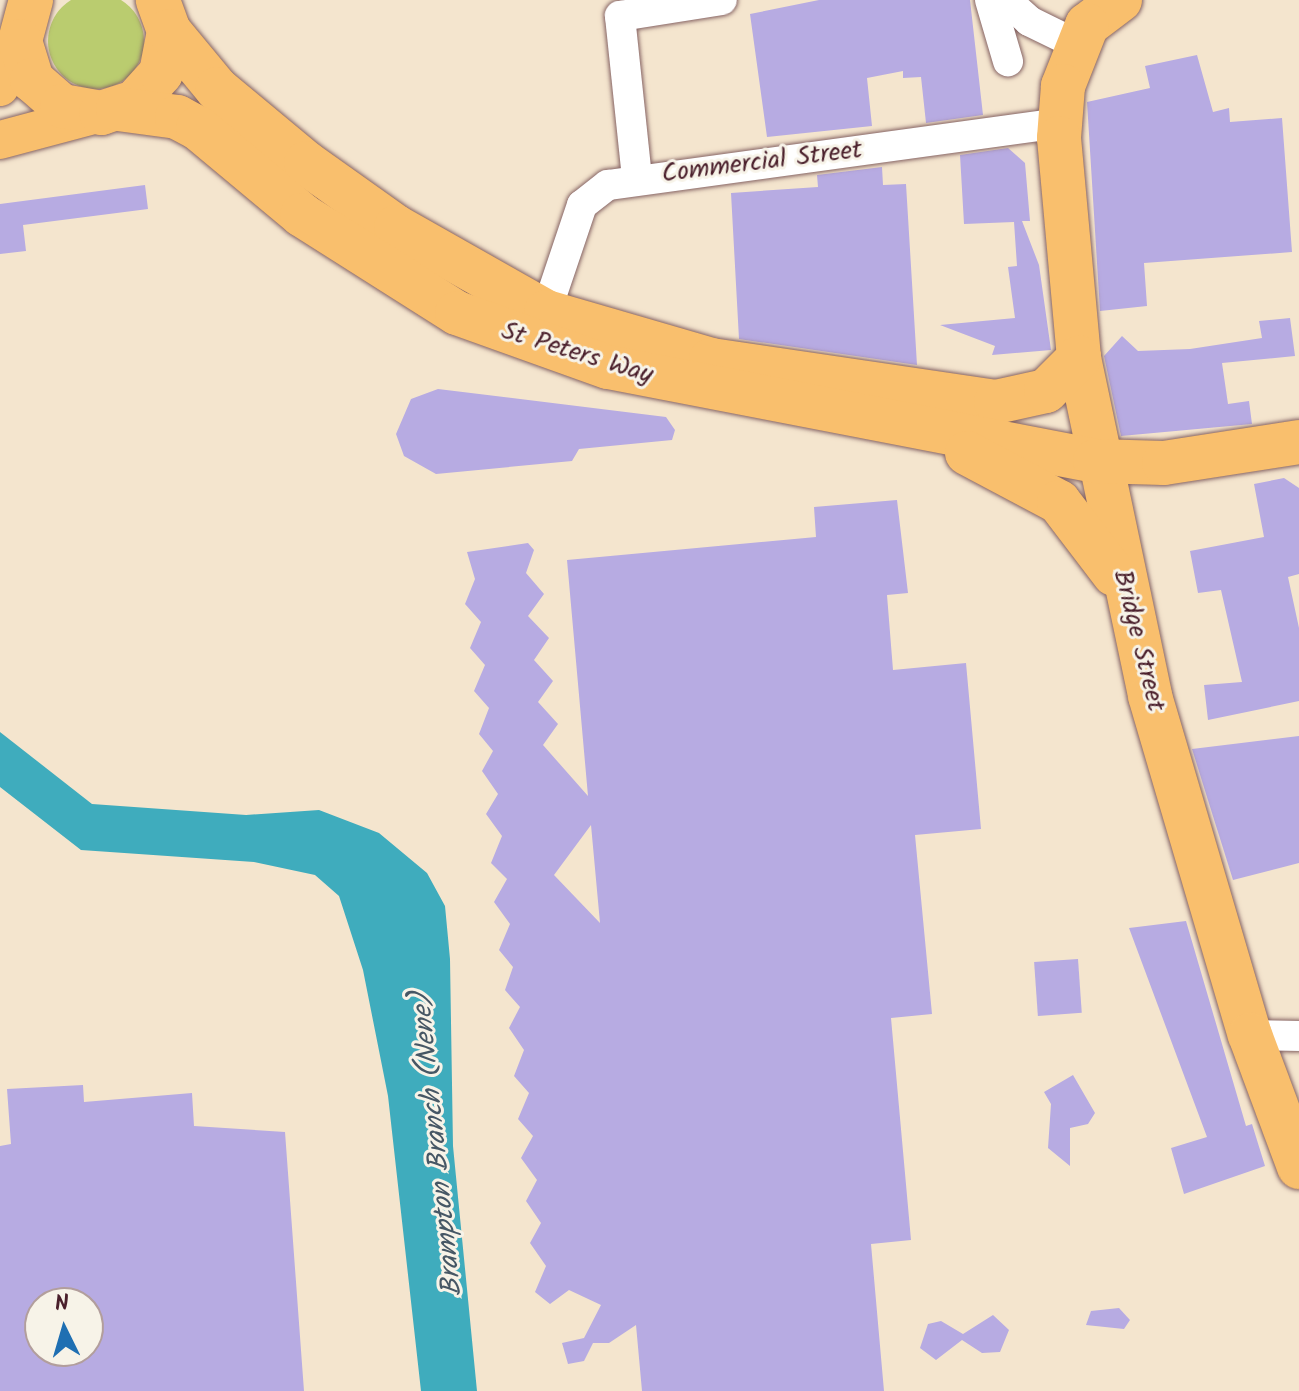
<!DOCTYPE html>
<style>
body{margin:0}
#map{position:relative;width:1299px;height:1391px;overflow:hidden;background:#f4e5ce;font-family:Kalam,sans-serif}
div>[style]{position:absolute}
.green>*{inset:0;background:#bacc6f}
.round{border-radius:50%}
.water>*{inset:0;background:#3facbd}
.building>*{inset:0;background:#b7abe2;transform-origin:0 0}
.roads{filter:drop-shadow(0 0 2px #866464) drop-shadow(0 0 2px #866464)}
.minor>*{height:30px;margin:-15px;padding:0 15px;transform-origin:15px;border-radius:15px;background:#fff}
.major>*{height:38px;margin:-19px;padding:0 19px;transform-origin:19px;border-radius:19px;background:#f9bf6d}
.highway>*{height:44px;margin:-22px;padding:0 22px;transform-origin:22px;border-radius:22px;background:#f9bf6d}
span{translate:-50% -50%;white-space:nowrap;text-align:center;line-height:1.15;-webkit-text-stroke:6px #f7f3e8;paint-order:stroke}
.street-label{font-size:26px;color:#4a1f2b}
.water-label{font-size:28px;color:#465765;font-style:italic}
.north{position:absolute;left:24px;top:1287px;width:80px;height:80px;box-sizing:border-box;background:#f7f3e8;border:2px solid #b29e9c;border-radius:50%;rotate:355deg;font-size:22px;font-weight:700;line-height:32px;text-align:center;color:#4a1f2b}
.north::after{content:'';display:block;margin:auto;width:28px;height:36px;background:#1f6fb2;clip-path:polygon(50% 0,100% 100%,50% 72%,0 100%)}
</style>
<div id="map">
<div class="green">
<i class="round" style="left:48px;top:-7px;width:96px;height:96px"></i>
</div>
<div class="water">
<i style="clip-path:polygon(0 732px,92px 804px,246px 815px,319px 810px,379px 833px,427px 873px,445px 906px,450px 959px,453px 1146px,477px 1391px,421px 1391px,388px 1096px,363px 970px,339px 896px,315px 875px,254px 862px,81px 850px,0 787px)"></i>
</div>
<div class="building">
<i style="clip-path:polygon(819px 0,970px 0,983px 115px,926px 123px,921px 77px,903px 78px,903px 71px,867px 78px,872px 126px,767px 137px,750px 14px)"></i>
<i style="clip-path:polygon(1197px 55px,1213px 112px,1229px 108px,1230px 122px,1282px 118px,1292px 252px,1144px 263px,1147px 306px,1100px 311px,1087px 102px,1150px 88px,1145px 66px)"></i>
<i style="clip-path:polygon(1008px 148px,1025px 163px,1030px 221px,1022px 221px,1039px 265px,1051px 350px,992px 355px,995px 346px,940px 325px,1015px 318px,1008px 267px,1017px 266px,1014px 222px,964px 224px,960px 155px)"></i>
<i style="clip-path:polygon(882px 167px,883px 185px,906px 184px,917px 365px,739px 339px,731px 193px,818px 187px,817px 175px)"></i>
<i style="clip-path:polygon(145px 185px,148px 209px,23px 225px,26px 251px,0 254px,0 204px)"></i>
<i style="clip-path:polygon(1290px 318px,1295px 356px,1222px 363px,1228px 404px,1249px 401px,1252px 424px,1121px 436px,1104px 356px,1122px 336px,1138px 351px,1190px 349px,1262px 338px,1259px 321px)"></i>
<i style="clip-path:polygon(438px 389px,666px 417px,675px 430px,672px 440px,579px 449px,572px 461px,436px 474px,404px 456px,396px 434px,411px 399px)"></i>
<i style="clip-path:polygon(1284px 478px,1299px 488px,1299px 574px,1288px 577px,1299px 628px,1299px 701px,1208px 720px,1204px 685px,1242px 682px,1221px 590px,1198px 593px,1190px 551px,1264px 537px,1254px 484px)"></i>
<i style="clip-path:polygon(evenodd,897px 500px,908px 593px,887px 595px,893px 670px,966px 663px,981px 829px,915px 835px,932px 1014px,891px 1018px,911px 1240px,871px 1244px,884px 1391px,642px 1391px,636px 1325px,609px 1343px,593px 1343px,584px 1361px,568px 1364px,562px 1343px,584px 1338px,601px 1305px,569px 1290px,550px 1304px,535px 1292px,546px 1266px,530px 1243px,541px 1223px,526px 1201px,537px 1180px,521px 1158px,533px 1136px,518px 1119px,529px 1093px,514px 1076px,524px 1050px,509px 1028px,520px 1007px,505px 990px,513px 967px,499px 950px,510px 924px,494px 902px,507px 879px,491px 863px,502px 836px,486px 814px,498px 794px,482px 771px,493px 751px,479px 734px,489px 708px,474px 691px,485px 665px,470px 648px,481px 622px,465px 604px,475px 579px,467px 552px,528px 543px,534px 550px,526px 573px,544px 594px,528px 616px,549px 638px,534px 660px,553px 681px,538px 702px,558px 724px,543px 745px,588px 796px,567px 560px,816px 537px,814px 507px,897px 500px,591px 825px,600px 923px,554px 875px,591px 825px)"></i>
<i style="clip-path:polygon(1299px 736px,1299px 863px,1233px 880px,1192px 749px)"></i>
<i style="clip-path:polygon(1186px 921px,1246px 1126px,1252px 1124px,1265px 1166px,1184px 1194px,1171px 1148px,1207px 1137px,1129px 928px)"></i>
<i style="left:1078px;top:959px;width:54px;height:44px;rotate:86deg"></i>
<i style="clip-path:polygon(1073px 1075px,1095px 1113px,1088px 1124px,1070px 1128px,1070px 1166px,1048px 1148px,1051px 1104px,1044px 1092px)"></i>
<i style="clip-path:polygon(evenodd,83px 1085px,84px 1102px,192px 1093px,194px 1126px,285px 1132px,304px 1391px,0 1391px,0 1146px,11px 1144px,7px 1089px,83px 1085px,40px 1303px,88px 1303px,88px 1351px,40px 1351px,40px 1303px)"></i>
<i style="clip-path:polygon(1119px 1308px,1130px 1320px,1124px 1329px,1086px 1325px,1091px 1311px)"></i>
<i style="clip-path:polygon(993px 1315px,1009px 1330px,1000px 1352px,982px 1353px,962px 1340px,936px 1360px,920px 1348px,928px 1324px,941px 1321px,963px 1334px)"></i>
</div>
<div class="roads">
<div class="minor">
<i style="left:990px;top:0;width:64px;rotate:73.6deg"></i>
<i style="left:1006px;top:0;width:31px;rotate:42deg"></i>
<i style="left:1029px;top:21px;width:52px;rotate:26.1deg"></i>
<i style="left:637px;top:178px;width:163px;rotate:-96deg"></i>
<i style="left:620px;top:16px;width:103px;rotate:-8.9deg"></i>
<i style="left:546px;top:312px;width:113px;rotate:-71.4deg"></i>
<i style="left:582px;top:205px;width:33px;rotate:-38deg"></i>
<i style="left:608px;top:185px;width:457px;rotate:-7.8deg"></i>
<i style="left:1250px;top:1035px;width:49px;rotate:1.2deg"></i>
</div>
<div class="major">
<i style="left:0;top:87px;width:41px;rotate:-59deg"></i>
<i style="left:0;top:140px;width:105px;rotate:-15deg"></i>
</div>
<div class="highway">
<i style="left:31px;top:0;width:42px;rotate:105deg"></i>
<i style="left:20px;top:41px;width:41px;rotate:72.9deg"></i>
<i style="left:32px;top:80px;width:40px;rotate:41deg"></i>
<i style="left:62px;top:106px;width:40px;rotate:10deg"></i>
<i style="left:101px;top:113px;width:36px;rotate:-18deg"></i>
<i style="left:135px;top:102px;width:39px;rotate:-48deg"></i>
<i style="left:161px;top:73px;width:43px;rotate:-79.2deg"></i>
<i style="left:169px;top:31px;width:33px;rotate:-110deg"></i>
<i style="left:1120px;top:0;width:41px;rotate:142.9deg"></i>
<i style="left:1087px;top:25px;width:66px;rotate:111.5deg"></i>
<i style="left:1063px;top:86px;width:52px;rotate:94.4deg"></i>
<i style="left:1059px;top:138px;width:221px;rotate:84.8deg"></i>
<i style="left:1079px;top:358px;width:345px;rotate:78.1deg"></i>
<i style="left:1150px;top:696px;width:353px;rotate:73.6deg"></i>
<i style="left:1250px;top:1035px;width:141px;rotate:69.6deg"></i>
<i style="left:169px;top:31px;width:75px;rotate:50.4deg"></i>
<i style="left:217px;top:89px;width:116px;rotate:39.7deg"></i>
<i style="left:306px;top:163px;width:110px;rotate:35.4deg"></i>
<i style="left:396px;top:227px;width:172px;rotate:29.5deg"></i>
<i style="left:546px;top:312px;width:172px;rotate:16.2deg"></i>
<i style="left:711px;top:360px;width:288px;rotate:8.4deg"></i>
<i style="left:996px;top:402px;width:51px;rotate:-12.4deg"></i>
<i style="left:1046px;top:391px;width:47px;rotate:-45deg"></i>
<i style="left:118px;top:109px;width:60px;rotate:7.7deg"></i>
<i style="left:177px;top:117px;width:24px;rotate:28deg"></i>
<i style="left:198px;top:128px;width:136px;rotate:39.9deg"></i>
<i style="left:302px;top:215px;width:183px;rotate:32.3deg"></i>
<i style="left:457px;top:313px;width:160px;rotate:19.7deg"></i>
<i style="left:608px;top:367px;width:496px;rotate:10.9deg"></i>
<i style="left:1095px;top:461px;width:69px;rotate:1.7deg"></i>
<i style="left:1164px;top:463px;width:137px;rotate:-8.8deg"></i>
<i style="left:967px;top:453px;width:104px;rotate:28deg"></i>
<i style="left:1059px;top:502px;width:91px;rotate:52.6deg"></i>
</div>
</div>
<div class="street-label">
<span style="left:762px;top:163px;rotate:-7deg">Commercial Street</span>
<span style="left:577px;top:354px;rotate:17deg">St Peters Way</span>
<span style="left:1138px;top:641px;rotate:76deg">Bridge Street</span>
</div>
<div class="water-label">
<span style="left:438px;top:1144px;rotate:-96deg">Brampton Branch (Nene)</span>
</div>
<div class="north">N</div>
</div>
